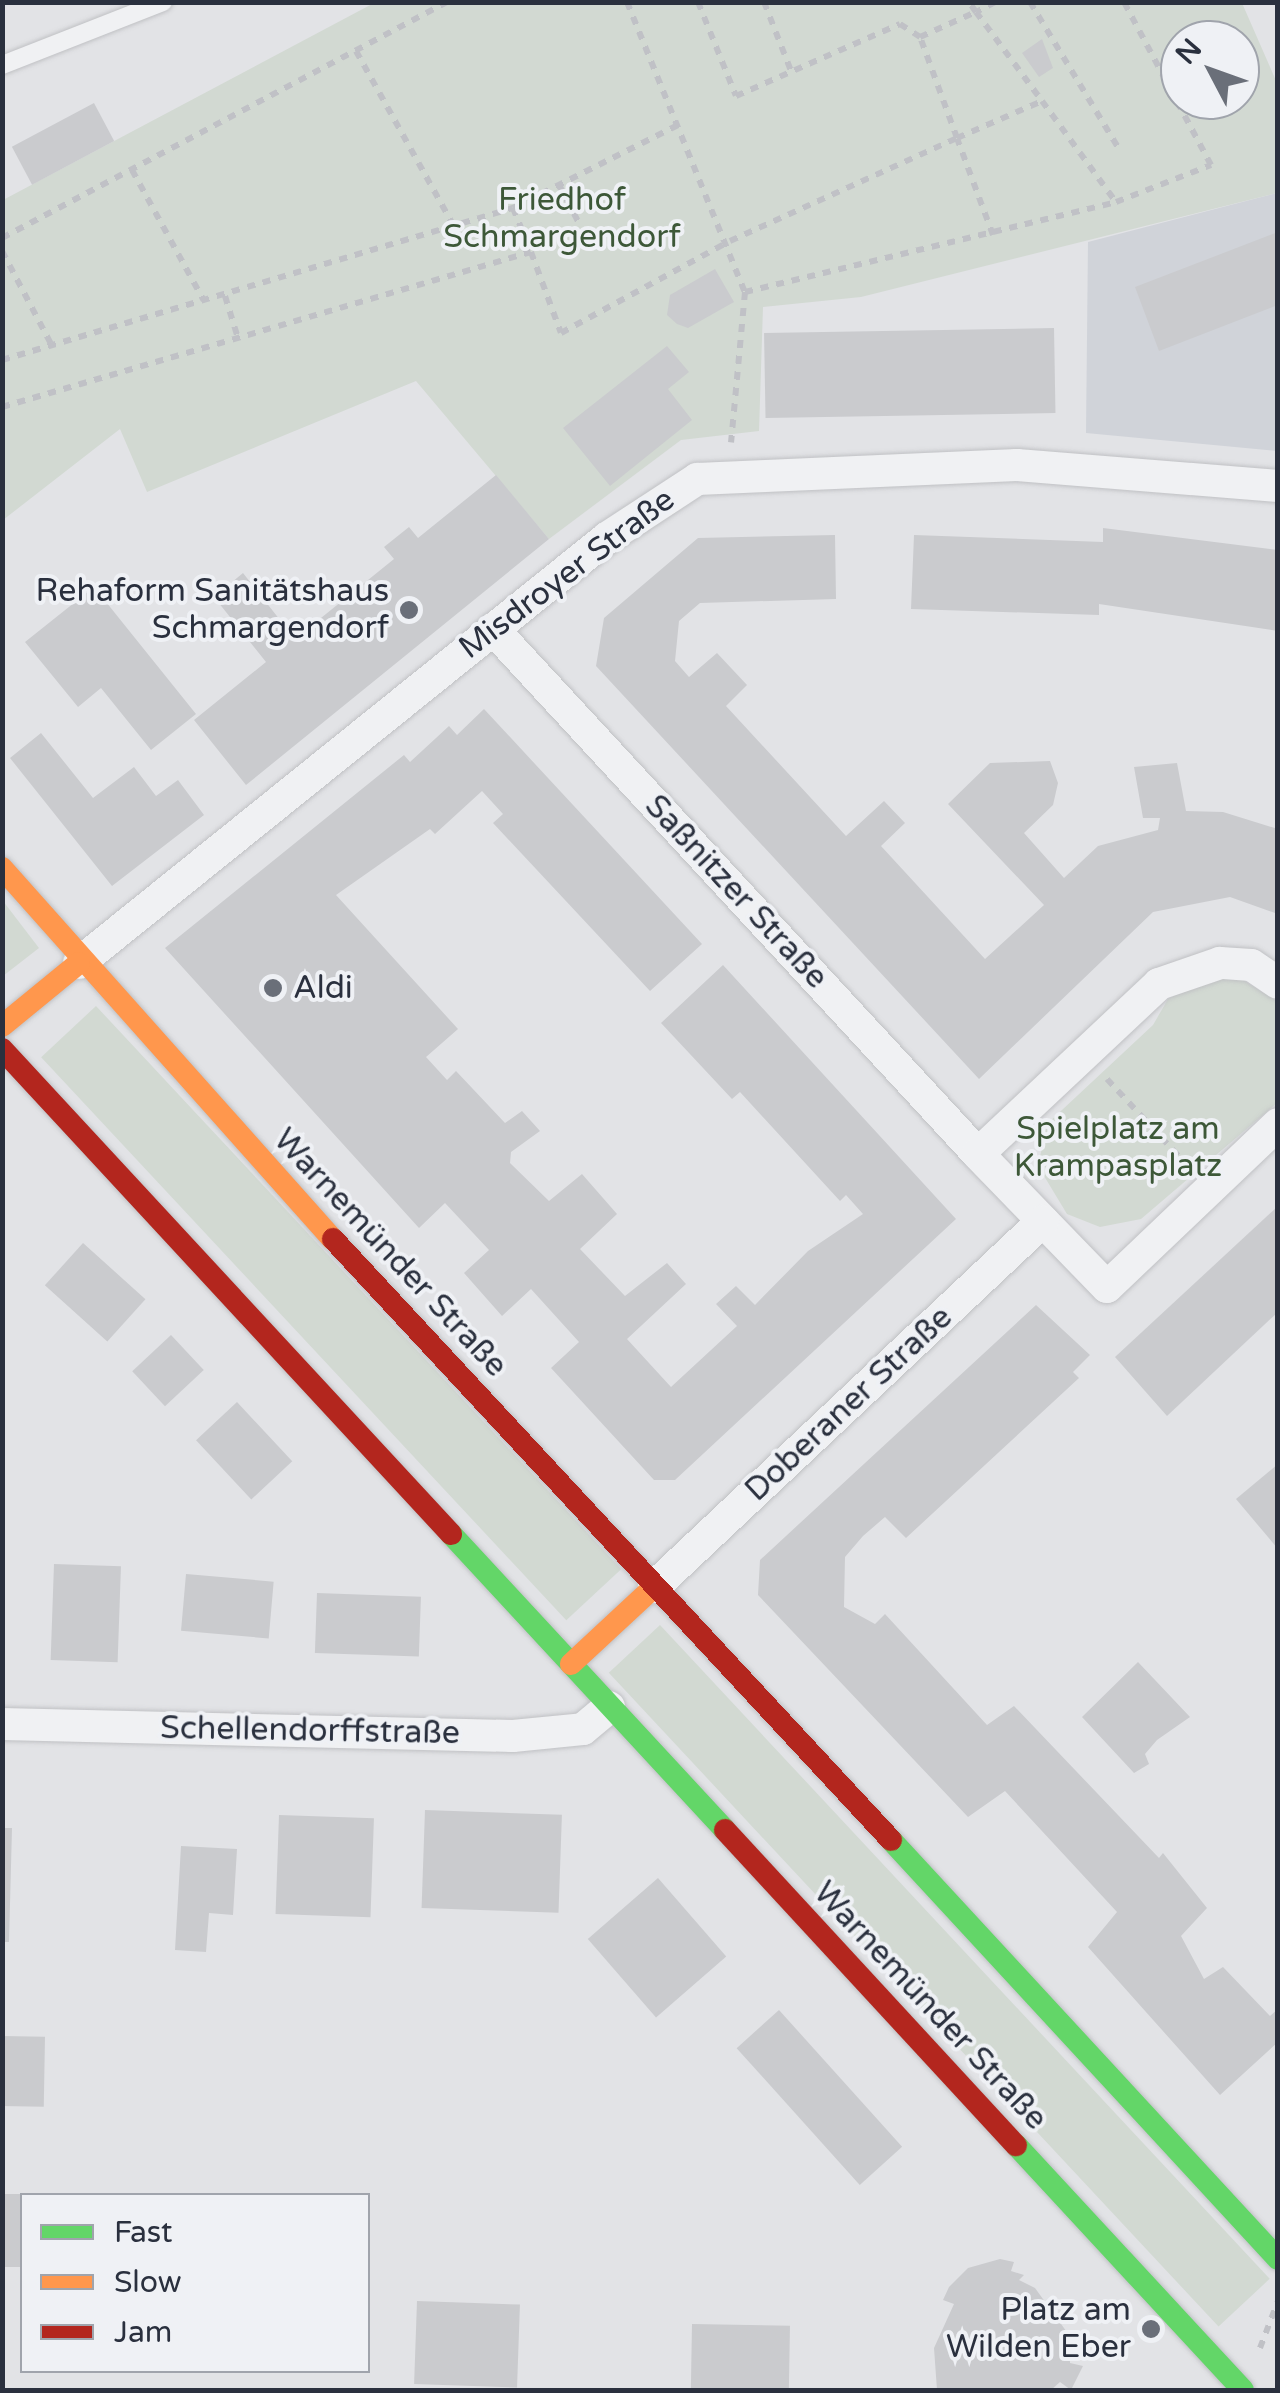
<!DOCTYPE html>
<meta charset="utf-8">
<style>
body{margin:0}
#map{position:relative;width:1280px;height:2393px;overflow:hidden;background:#e2e3e6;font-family:"Varela Round",sans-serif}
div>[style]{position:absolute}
.built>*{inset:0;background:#d0d3d9}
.green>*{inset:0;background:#d2d9d2;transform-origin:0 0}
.building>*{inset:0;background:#cacbce;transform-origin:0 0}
.path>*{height:6px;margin-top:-3px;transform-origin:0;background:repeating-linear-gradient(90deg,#c0c1c6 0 8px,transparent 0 16px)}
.roads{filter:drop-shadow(0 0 2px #c0c1c4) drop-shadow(0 0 2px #c0c1c4)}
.lane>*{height:18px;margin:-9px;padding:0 9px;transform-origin:9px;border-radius:9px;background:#f0f1f3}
.street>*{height:32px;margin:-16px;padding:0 16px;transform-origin:16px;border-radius:16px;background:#f0f1f3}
.fast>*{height:22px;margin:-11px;padding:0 11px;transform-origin:11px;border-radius:11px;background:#63d668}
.slow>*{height:22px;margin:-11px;padding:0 11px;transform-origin:11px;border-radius:11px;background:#ff974d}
.jam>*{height:22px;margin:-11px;padding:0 11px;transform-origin:11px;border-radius:11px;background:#b3261e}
.dots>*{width:28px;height:28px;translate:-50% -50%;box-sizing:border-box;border:5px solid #eff1f5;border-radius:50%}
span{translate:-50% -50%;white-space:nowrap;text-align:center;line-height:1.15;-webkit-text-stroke:8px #eff1f5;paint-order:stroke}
.park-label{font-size:32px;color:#3d5838}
.street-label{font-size:32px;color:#2a303e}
.poi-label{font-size:32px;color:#2a303e}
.right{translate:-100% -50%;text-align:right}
.left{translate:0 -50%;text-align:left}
.frame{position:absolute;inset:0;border:5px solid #2a303e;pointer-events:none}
.legend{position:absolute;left:20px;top:2193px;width:350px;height:180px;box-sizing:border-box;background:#eff1f5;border:2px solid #a0a4ac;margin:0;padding:12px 18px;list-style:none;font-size:30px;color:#2a303e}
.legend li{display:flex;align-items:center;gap:20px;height:50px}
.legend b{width:50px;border:2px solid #a0a4ac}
.north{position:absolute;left:1160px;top:20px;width:100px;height:100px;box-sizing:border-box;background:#eff1f5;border:2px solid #a0a4ac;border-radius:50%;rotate:311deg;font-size:28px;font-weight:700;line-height:40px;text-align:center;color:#2a303e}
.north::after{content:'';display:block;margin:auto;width:35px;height:45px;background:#6a6f79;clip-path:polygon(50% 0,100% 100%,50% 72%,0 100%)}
</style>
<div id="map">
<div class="built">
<i style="clip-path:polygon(1277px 193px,1277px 451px,1086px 433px,1088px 242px)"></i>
</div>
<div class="green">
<i style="clip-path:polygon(evenodd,374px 3px,1242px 3px,1277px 83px,1277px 193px,861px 297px,763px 307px,759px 431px,681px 440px,549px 539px,416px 381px,147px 492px,120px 429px,3px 520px,3px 200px,374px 3px,1180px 40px,1240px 40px,1240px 100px,1180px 100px,1180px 40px)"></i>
<i style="clip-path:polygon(3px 901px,39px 948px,3px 976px)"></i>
<i style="clip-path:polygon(1207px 978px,1240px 978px,1278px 1002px,1277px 1103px,1141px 1219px,1100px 1227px,1067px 1214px,1038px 1166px,1047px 1124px,1153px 1025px,1168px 999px)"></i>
<i style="left:96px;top:1006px;width:770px;height:75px;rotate:47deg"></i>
<i style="left:660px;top:1625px;width:894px;height:70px;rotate:47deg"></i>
</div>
<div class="building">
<i style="clip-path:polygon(1042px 39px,1053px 68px,1039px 77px,1022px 53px)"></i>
<i style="left:94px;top:103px;width:43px;height:93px;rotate:62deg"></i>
<i style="clip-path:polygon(1278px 232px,1278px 305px,1159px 351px,1135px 287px)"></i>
<i style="clip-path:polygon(715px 269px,734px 302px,688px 328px,677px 324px,667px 315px,670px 295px)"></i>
<i style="left:1054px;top:328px;width:85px;height:290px;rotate:89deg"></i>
<i style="clip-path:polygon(667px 346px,689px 372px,668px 389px,692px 420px,610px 486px,563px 428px)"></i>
<i style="clip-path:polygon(496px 475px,549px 539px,246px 785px,194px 720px,266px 662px,214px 597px,243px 573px,295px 639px,394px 559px,384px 547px,409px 527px,418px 538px)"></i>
<i style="clip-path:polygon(1103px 528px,1278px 550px,1278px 631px,1099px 604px,1099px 615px,911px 609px,914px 535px,1103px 542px)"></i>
<i style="clip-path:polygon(835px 535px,836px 599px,700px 603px,679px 621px,675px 661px,689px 677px,717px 653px,747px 685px,726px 706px,846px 836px,884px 801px,905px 823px,881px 846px,985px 959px,1044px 905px,948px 804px,990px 763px,1050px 761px,1058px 783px,1053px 805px,1024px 833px,1064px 878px,1098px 846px,1158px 830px,1160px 818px,1143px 818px,1134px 767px,1177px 763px,1186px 811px,1223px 812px,1278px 829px,1278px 914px,1230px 897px,1153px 912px,979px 1079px,596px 666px,604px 618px,698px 538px)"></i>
<i style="clip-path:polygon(94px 587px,196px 714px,151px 750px,101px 688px,78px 707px,25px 642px)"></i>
<i style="clip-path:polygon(484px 709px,702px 944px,650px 991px,493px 823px,503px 814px,482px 791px,435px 834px,430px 829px,336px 895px,458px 1029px,426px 1057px,447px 1080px,456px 1071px,505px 1123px,522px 1111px,540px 1131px,511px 1152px,510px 1163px,549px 1201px,582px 1174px,617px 1214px,580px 1249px,625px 1296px,667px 1263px,686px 1284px,627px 1339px,671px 1387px,737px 1326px,716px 1304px,736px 1286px,755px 1305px,808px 1251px,863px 1214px,846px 1195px,840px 1201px,740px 1092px,732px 1099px,661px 1023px,723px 965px,956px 1219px,675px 1480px,654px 1480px,551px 1368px,579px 1342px,531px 1289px,502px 1316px,464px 1273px,489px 1250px,445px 1203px,419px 1228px,165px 948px,404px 755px,410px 762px,449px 726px,457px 735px)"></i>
<i style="clip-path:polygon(41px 733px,93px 798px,134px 767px,156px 796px,178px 780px,204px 815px,112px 886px,10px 758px)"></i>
<i style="clip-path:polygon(1278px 1206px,1278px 1312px,1167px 1416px,1115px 1357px)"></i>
<i style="left:83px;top:1243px;width:84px;height:57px;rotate:42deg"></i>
<i style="clip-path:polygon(1036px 1305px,1090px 1355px,1073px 1372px,1079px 1378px,906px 1538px,885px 1517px,863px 1536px,845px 1557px,844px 1607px,875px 1624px,885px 1614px,987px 1725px,1014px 1706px,1159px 1858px,1163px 1853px,1207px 1908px,1181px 1936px,1204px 1979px,1223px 1967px,1270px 2016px,1278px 2009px,1278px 2042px,1220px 2095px,1088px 1947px,1117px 1912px,1005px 1791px,968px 1817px,758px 1595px,760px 1560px)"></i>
<i style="left:171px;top:1335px;width:48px;height:53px;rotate:47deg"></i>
<i style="left:237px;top:1402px;width:81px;height:56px;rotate:47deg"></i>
<i style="clip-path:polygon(1278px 1464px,1278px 1549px,1236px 1499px)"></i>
<i style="left:54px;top:1564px;width:67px;height:96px;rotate:2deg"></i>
<i style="left:186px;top:1574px;width:88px;height:57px;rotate:5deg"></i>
<i style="left:317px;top:1593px;width:104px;height:60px;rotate:2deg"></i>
<i style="clip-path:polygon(1138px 1662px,1190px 1717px,1157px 1740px,1145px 1754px,1149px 1764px,1134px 1773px,1082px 1717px)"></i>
<i style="left:425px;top:1810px;width:137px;height:98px;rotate:2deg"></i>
<i style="left:279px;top:1815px;width:95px;height:99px;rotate:2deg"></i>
<i style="clip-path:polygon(2px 1828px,12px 1828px,9px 1942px,2px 1942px)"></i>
<i style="clip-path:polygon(181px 1846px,237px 1849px,233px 1915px,209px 1913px,206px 1952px,175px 1950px)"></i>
<i style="left:658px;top:1878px;width:104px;height:93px;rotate:49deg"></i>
<i style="left:779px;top:2010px;width:184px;height:57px;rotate:48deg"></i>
<i style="left:2px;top:2036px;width:43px;height:70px;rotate:1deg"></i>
<i style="left:2px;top:2194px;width:20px;height:73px"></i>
<i style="clip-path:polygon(1000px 2259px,1014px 2262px,1011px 2271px,1024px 2275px,1019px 2280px,1035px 2288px,1069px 2335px,1070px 2363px,1083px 2366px,1071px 2390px,1060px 2382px,1051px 2390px,937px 2390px,934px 2348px,954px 2304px,943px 2300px,949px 2287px,968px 2268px)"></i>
<i style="left:417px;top:2301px;width:103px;height:83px;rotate:2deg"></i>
<i style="left:692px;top:2324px;width:98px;height:66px;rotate:1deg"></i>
</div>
<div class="path">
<i style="left:627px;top:2px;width:313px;rotate:67.9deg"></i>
<i style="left:745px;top:292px;width:151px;rotate:95.3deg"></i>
<i style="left:698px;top:2px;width:101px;rotate:68deg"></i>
<i style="left:736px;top:96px;width:179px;rotate:-23.7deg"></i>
<i style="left:900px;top:24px;width:24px;rotate:33deg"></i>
<i style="left:764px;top:2px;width:74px;rotate:68.6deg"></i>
<i style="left:995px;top:2px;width:21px;rotate:152deg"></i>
<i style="left:976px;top:12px;width:111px;rotate:53.4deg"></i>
<i style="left:1030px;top:2px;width:172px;rotate:58.8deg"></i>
<i style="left:356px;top:51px;width:201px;rotate:60.8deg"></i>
<i style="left:132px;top:170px;width:149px;rotate:61.2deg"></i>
<i style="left:559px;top:185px;width:47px;rotate:62.4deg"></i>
<i style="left:513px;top:208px;width:48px;rotate:67.8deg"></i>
<i style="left:993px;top:235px;width:103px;rotate:-110.4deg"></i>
<i style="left:957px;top:138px;width:93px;rotate:-23.5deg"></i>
<i style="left:1042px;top:101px;width:125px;rotate:53.8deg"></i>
<i style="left:2px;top:238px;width:504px;rotate:-27.94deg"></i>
<i style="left:2px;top:251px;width:107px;rotate:62.2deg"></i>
<i style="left:745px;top:292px;width:382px;rotate:-13.6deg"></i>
<i style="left:1116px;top:202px;width:102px;rotate:-21.3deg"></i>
<i style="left:1211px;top:165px;width:185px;rotate:-118.1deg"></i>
<i style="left:225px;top:296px;width:44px;rotate:72.8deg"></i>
<i style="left:2px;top:360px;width:533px;rotate:-16.57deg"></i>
<i style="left:513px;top:208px;width:187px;rotate:-26.7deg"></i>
<i style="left:2px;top:407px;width:551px;rotate:-16.33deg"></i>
<i style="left:531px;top:252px;width:86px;rotate:69.7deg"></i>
<i style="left:561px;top:333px;width:192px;rotate:-28.6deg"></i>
<i style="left:730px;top:241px;width:249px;rotate:-24.4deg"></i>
<i style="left:957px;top:138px;width:108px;rotate:-110.1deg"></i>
<i style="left:920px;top:37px;width:61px;rotate:-24.1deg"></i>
<i style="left:976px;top:12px;width:12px;rotate:-125deg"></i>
<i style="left:1107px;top:1079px;width:117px;rotate:47.1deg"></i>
<i style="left:1260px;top:2348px;width:50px;rotate:-69deg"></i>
</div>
<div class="roads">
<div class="lane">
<i style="left:2px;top:65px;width:173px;rotate:-21.4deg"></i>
</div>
<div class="street">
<i style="left:493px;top:629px;width:715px;rotate:47.27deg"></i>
<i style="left:79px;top:963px;width:678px;rotate:-38.83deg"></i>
<i style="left:607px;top:538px;width:108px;rotate:-33.2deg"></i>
<i style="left:697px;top:479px;width:320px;rotate:-2.5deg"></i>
<i style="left:1017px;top:465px;width:262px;rotate:4.6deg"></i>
<i style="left:1278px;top:983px;width:32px;rotate:-146deg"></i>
<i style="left:1251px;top:965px;width:31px;rotate:-176deg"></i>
<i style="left:1220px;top:963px;width:65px;rotate:161deg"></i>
<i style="left:1159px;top:984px;width:248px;rotate:136.8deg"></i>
<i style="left:978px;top:1154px;width:185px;rotate:45.9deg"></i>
<i style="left:1107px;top:1287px;width:236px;rotate:-43.6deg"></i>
<i style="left:654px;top:1587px;width:534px;rotate:-43.26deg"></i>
<i style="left:2px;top:1724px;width:511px;rotate:1.35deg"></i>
<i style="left:513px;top:1736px;width:70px;rotate:-5.7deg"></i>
<i style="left:583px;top:1729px;width:34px;rotate:-40deg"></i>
</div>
<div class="fast">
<i style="left:451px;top:1534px;width:403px;rotate:47.2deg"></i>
<i style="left:891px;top:1840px;width:570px;rotate:47.27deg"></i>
<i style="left:1016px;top:2145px;width:334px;rotate:47.2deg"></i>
</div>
<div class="slow">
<i style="left:2px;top:868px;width:497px;rotate:48.3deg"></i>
<i style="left:2px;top:1026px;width:99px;rotate:-39.3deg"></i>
<i style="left:571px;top:1664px;width:113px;rotate:-42.9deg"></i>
</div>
<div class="jam">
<i style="left:2px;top:1049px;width:661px;rotate:47.21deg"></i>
<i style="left:333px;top:1239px;width:820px;rotate:47.12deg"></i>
<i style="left:725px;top:1830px;width:429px;rotate:47.3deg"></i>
</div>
</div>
<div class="dots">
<i style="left:409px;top:610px;background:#6a6f79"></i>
<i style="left:273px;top:988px;background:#6a6f79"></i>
<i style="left:1151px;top:2329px;background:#6a6f79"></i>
</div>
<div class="park-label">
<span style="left:562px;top:219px">Friedhof<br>Schmargendorf</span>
<span style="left:1118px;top:1148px">Spielplatz am<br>Krampasplatz</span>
</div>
<div class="street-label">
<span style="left:567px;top:574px;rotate:-37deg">Misdroyer Straße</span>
<span style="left:736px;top:892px;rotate:47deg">Saßnitzer Straße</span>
<span style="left:390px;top:1253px;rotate:47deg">Warnemünder Straße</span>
<span style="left:849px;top:1404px;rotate:-43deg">Doberaner Straße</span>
<span style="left:310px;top:1731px;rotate:1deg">Schellendorffstraße</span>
<span style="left:930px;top:2006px;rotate:47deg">Warnemünder Straße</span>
</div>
<div class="poi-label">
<span class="right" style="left:389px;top:610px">Rehaform Sanitätshaus<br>Schmargendorf</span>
<span class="left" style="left:293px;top:988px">Aldi</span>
<span class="right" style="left:1131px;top:2329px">Platz am<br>Wilden Eber</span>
</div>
<div class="frame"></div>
<ul class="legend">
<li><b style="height:12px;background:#63d668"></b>Fast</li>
<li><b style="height:12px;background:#ff974d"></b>Slow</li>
<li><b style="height:12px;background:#b3261e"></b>Jam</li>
</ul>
<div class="north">N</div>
</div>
